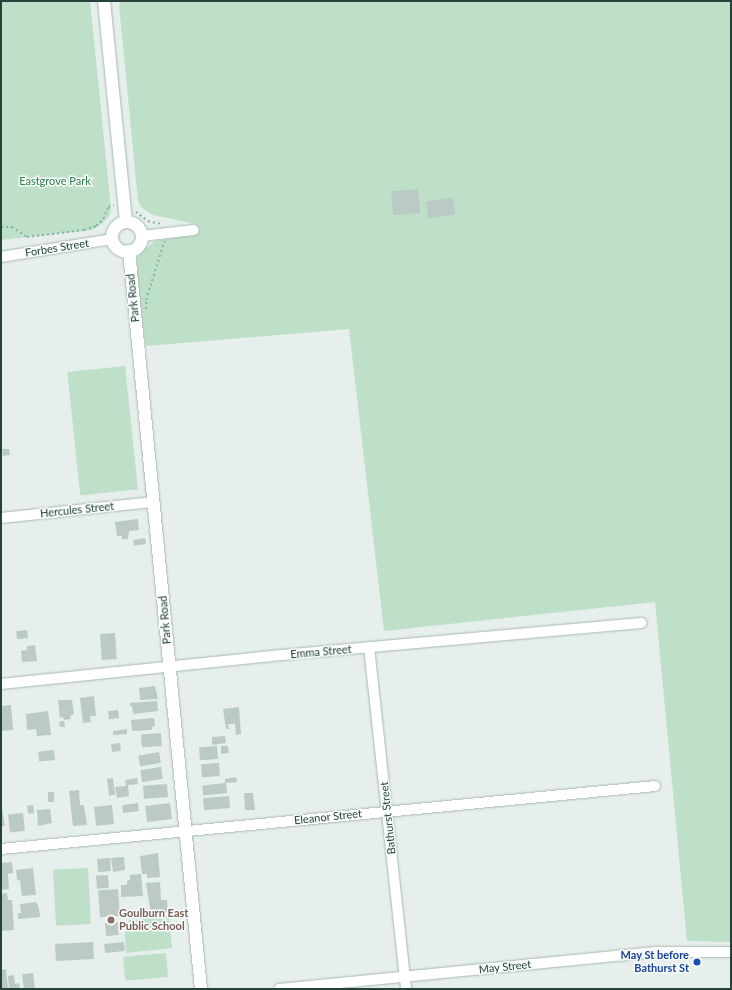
<!DOCTYPE html>
<style>
body{margin:0}
#map{position:relative;width:732px;height:990px;overflow:hidden;background:#e6efeb;font-family:Lato,sans-serif}
div>[style]{position:absolute}
.green>*{inset:0;background:#bfe0c8;transform-origin:0 0}
.building>*{inset:0;background:#bbcac4;transform-origin:0 0}
.path>*{height:1.5px;margin-top:-0.75px;transform-origin:0;background:repeating-linear-gradient(90deg,#86b3a5 0 2px,transparent 0 5px)}
.roads{filter:drop-shadow(0 0 1px #a8b8b2) drop-shadow(0 0 1px #a8b8b2)}
.street>*{height:10px;margin:-5px;padding:0 5px;transform-origin:5px;border-radius:5px;background:#fff}
.secondary>*{height:12px;margin:-6px;padding:0 6px;transform-origin:6px;border-radius:6px;background:#fff}
.secondary>.ring{margin:-6px;padding:0;box-sizing:content-box;background:none;border:12px solid #fff;border-radius:50%}
.dots>*{width:11px;height:11px;translate:-50% -50%;box-sizing:border-box;border:2px solid #f7fbf9;border-radius:50%}
span{translate:-50% -50%;white-space:nowrap;text-align:center;line-height:1.15;-webkit-text-stroke:3px #f7fbf9;paint-order:stroke}
.park-label{font-size:11px;color:#2d7a4b}
.street-label{font-size:11px;color:#24423a}
.education-label{font-size:11px;color:#785e54;font-weight:700}
.left{translate:0 -50%;text-align:left}
.transit-label{font-size:11px;color:#164399;font-weight:700}
.right{translate:-100% -50%;text-align:right}
.frame{position:absolute;inset:0;border:2px solid #24423a;pointer-events:none}
</style>
<div id="map">
<div class="green">
<i style="clip-path:polygon(1px 1px,90px 1px,111px 208px,109px 216px,103px 223px,92px 230px,1px 240px)"></i>
<i style="clip-path:polygon(122px 1px,731px 1px,731px 942px,687px 941px,655px 602px,384px 631px,349px 329px,146px 346px,139px 294px,137px 259px,143px 250px,155px 241px,197px 234px,196px 224px,153px 215px,141px 207px,138px 201px,119px 5px)"></i>
<i style="left:125px;top:366px;width:124px;height:58px;rotate:84deg"></i>
<i style="left:88px;top:868px;width:56px;height:35px;rotate:87deg"></i>
<i style="clip-path:polygon(169px 917px,172px 948px,126px 953px,125px 935px,129px 920px)"></i>
<i style="left:166px;top:953px;width:24px;height:43px;rotate:85deg"></i>
</div>
<div class="building">
<i style="left:418px;top:189px;width:24px;height:27px;rotate:85deg"></i>
<i style="left:453px;top:198px;width:17px;height:27px;rotate:83deg"></i>
<i style="clip-path:polygon(2px 449px,9px 449px,10px 455px,3px 456px)"></i>
<i style="clip-path:polygon(138px 519px,139px 530px,129px 531px,128px 539px,122px 539px,122px 536px,117px 536px,115px 522px)"></i>
<i style="left:145px;top:538px;width:6px;height:12px;rotate:81deg"></i>
<i style="left:27px;top:630px;width:8px;height:11px;rotate:83deg"></i>
<i style="left:115px;top:633px;width:26px;height:15px;rotate:86deg"></i>
<i style="clip-path:polygon(35px 645px,37px 661px,22px 662px,21px 651px,27px 650px,27px 646px)"></i>
<i style="clip-path:polygon(155px 686px,158px 699px,140px 700px,139px 688px)"></i>
<i style="clip-path:polygon(94px 696px,96px 716px,90px 716px,91px 722px,83px 723px,80px 698px)"></i>
<i style="clip-path:polygon(58px 700px,72px 700px,74px 714px,70px 716px,71px 719px,64px 720px,63px 717px,60px 718px)"></i>
<i style="clip-path:polygon(157px 701px,158px 711px,133px 714px,132px 706px,130px 706px,130px 703px)"></i>
<i style="clip-path:polygon(11px 705px,13px 730px,1px 731px,1px 706px)"></i>
<i style="clip-path:polygon(239px 707px,241px 734px,236px 735px,235px 724px,228px 724px,229px 729px,226px 729px,223px 709px)"></i>
<i style="left:118px;top:710px;width:8px;height:10px;rotate:83deg"></i>
<i style="clip-path:polygon(48px 711px,51px 735px,37px 736px,36px 729px,27px 730px,26px 714px)"></i>
<i style="clip-path:polygon(154px 718px,155px 726px,152px 727px,152px 730px,132px 731px,131px 720px)"></i>
<i style="clip-path:polygon(64px 721px,65px 727px,60px 727px,59px 722px)"></i>
<i style="clip-path:polygon(127px 729px,127px 734px,113px 735px,113px 731px)"></i>
<i style="left:161px;top:733px;width:13px;height:20px;rotate:86deg"></i>
<i style="clip-path:polygon(225px 736px,226px 743px,212px 745px,212px 737px)"></i>
<i style="left:120px;top:743px;width:8px;height:9px;rotate:83deg"></i>
<i style="left:217px;top:746px;width:13px;height:18px;rotate:86deg"></i>
<i style="clip-path:polygon(221px 746px,228px 746px,229px 753px,221px 754px)"></i>
<i style="left:54px;top:750px;width:10px;height:16px;rotate:84deg"></i>
<i style="left:159px;top:752px;width:11px;height:21px;rotate:80deg"></i>
<i style="left:219px;top:763px;width:13px;height:18px;rotate:86deg"></i>
<i style="left:161px;top:767px;width:12px;height:21px;rotate:81deg"></i>
<i style="clip-path:polygon(236px 777px,237px 782px,225px 783px,225px 779px)"></i>
<i style="left:113px;top:778px;width:17px;height:6px;rotate:83deg"></i>
<i style="clip-path:polygon(137px 778px,138px 784px,128px 785px,129px 796px,117px 798px,115px 787px,126px 786px,125px 780px)"></i>
<i style="left:226px;top:783px;width:10px;height:24px;rotate:84deg"></i>
<i style="left:167px;top:784px;width:13px;height:24px;rotate:86deg"></i>
<i style="clip-path:polygon(79px 790px,80px 805px,84px 805px,87px 825px,73px 826px,69px 791px)"></i>
<i style="left:48px;top:792px;width:6px;height:10px"></i>
<i style="clip-path:polygon(244px 793px,253px 793px,255px 810px,245px 810px)"></i>
<i style="left:229px;top:796px;width:12px;height:26px;rotate:85deg"></i>
<i style="clip-path:polygon(1px 803px,5px 826px,1px 826px)"></i>
<i style="left:138px;top:803px;width:8px;height:16px;rotate:83deg"></i>
<i style="left:170px;top:803px;width:16px;height:25px;rotate:83deg"></i>
<i style="left:33px;top:805px;width:8px;height:6px;rotate:83deg"></i>
<i style="left:112px;top:805px;width:19px;height:18px;rotate:84deg"></i>
<i style="clip-path:polygon(50px 809px,52px 823px,38px 826px,37px 810px)"></i>
<i style="left:23px;top:813px;width:18px;height:15px;rotate:84deg"></i>
<i style="clip-path:polygon(158px 853px,160px 877px,147px 878px,147px 874px,142px 874px,140px 856px)"></i>
<i style="clip-path:polygon(124px 857px,125px 870px,113px 872px,111px 858px)"></i>
<i style="left:110px;top:858px;width:13px;height:13px;rotate:86deg"></i>
<i style="clip-path:polygon(12px 862px,13px 873px,8px 874px,9px 889px,1px 890px,1px 863px)"></i>
<i style="clip-path:polygon(33px 868px,36px 895px,22px 896px,20px 880px,17px 880px,16px 870px)"></i>
<i style="clip-path:polygon(141px 874px,143px 896px,121px 897px,121px 885px,127px 885px,127px 881px,130px 880px,130px 875px)"></i>
<i style="left:108px;top:875px;width:13px;height:12px;rotate:86deg"></i>
<i style="clip-path:polygon(160px 882px,161px 900px,167px 900px,168px 912px,151px 914px,146px 883px)"></i>
<i style="left:118px;top:889px;width:27px;height:20px;rotate:86deg"></i>
<i style="clip-path:polygon(7px 893px,8px 900px,12px 900px,14px 930px,1px 931px,1px 894px)"></i>
<i style="clip-path:polygon(36px 902px,39px 908px,40px 917px,18px 919px,18px 913px,21px 913px,20px 904px)"></i>
<i style="left:118px;top:922px;width:13px;height:13px;rotate:86deg"></i>
<i style="left:93px;top:942px;width:17px;height:38px;rotate:87deg"></i>
<i style="left:124px;top:942px;width:9px;height:20px;rotate:84deg"></i>
<i style="clip-path:polygon(6px 969px,8px 989px,1px 989px,1px 970px)"></i>
<i style="left:33px;top:973px;width:16px;height:11px;rotate:83deg"></i>
<i style="clip-path:polygon(14px 975px,15px 984px,19px 983px,20px 989px,9px 989px,8px 976px)"></i>
</div>
<div class="path">
<i style="left:136px;top:212px;width:15px;rotate:37deg"></i>
<i style="left:148px;top:221px;width:13px;rotate:13deg"></i>
<i style="left:1px;top:227px;width:11px"></i>
<i style="left:12px;top:227px;width:18px;rotate:34deg"></i>
<i style="left:27px;top:237px;width:57px;rotate:-7deg"></i>
<i style="left:84px;top:230px;width:13px;rotate:-18deg"></i>
<i style="left:96px;top:226px;width:10px;rotate:-45deg"></i>
<i style="left:103px;top:219px;width:13px;rotate:-67deg"></i>
<i style="left:108px;top:207px;width:6px;rotate:-18deg"></i>
<i style="left:146px;top:309px;width:9px;rotate:-90deg"></i>
<i style="left:146px;top:300px;width:61px;rotate:-72.8deg"></i>
</div>
<div class="roads">
<div class="street">
<i style="left:142px;top:236px;width:52px;rotate:-6.6deg"></i>
<i style="left:1px;top:257px;width:112px;rotate:-9.2deg"></i>
<i style="left:1px;top:518px;width:154px;rotate:-6deg"></i>
<i style="left:369px;top:647px;width:344px;rotate:83.8deg"></i>
<i style="left:1px;top:684px;width:270px;rotate:-5.9deg"></i>
<i style="left:270px;top:656px;width:373px;rotate:-5.1deg"></i>
<i style="left:1px;top:849px;width:657px;rotate:-5.5deg"></i>
<i style="left:279px;top:989px;width:381px;rotate:-5.6deg"></i>
<i style="left:658px;top:952px;width:73px"></i>
</div>
<div class="secondary">
<i style="left:104px;top:1px;width:222px;rotate:84.3deg"></i>
<i class="ring" style="left:112px;top:222px;width:18px;height:18px"></i>
<i style="left:129px;top:251px;width:742px;rotate:84.43deg"></i>
</div>
</div>
<div class="dots">
<i style="left:111px;top:920px;background:#8d6e63"></i>
<i style="left:697px;top:962px;background:#1a4fb4"></i>
</div>
<div class="park-label">
<span style="left:55px;top:181px">Eastgrove Park</span>
</div>
<div class="street-label">
<span style="left:57px;top:248px;rotate:-9deg">Forbes Street</span>
<span style="left:133px;top:298px;rotate:-96deg">Park Road</span>
<span style="left:77px;top:510px;rotate:-6deg">Hercules Street</span>
<span style="left:165px;top:620px;rotate:-95deg">Park Road</span>
<span style="left:321px;top:652px;rotate:-5deg">Emma Street</span>
<span style="left:328px;top:817px;rotate:-6deg">Eleanor Street</span>
<span style="left:388px;top:818px;rotate:-96deg">Bathurst Street</span>
<span style="left:505px;top:967px;rotate:-6deg">May Street</span>
</div>
<div class="education-label">
<span class="left" style="left:119px;top:920px">Goulburn East<br>Public School</span>
</div>
<div class="transit-label">
<span class="right" style="left:689px;top:962px">May St before<br>Bathurst St</span>
</div>
<div class="frame"></div>
</div>
